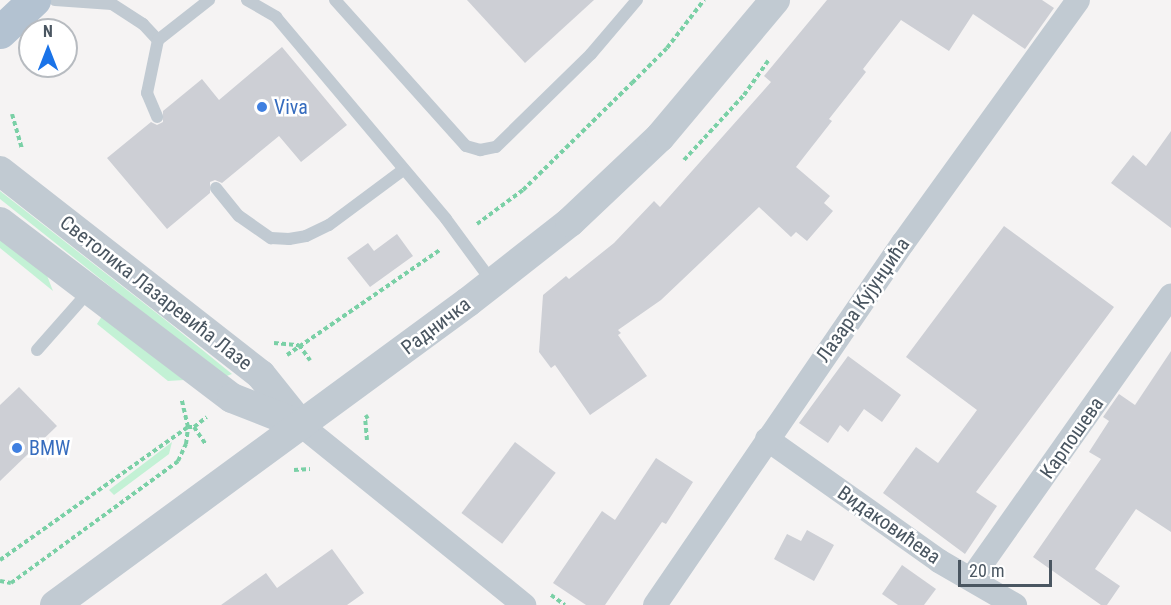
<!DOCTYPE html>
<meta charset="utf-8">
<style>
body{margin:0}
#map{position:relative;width:1171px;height:605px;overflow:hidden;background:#f5f3f3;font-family:"Roboto Condensed",sans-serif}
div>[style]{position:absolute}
.green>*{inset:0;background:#c3f1d5}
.building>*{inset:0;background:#cdcfd5;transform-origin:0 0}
.path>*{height:4px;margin-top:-2px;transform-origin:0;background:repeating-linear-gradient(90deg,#7ad0a6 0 4.5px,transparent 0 7.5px)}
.service>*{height:12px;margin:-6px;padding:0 6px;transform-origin:6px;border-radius:6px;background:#c1cad2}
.minor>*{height:24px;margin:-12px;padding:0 12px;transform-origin:12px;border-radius:12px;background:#c1cad2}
.tertiary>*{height:30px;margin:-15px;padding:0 15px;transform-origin:15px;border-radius:15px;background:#c1cad2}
.primary>*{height:33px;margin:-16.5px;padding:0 16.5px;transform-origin:16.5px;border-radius:16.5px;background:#b3c2d1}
.dots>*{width:16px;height:16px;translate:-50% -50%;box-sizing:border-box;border:3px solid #fff;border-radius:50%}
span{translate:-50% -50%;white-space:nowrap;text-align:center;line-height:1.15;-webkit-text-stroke:5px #fff;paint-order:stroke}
.shop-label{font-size:20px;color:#366cbe}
.left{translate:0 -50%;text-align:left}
.street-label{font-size:20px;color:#4a5661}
.north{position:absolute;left:18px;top:18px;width:60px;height:60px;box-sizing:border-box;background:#fff;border:2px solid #b7bbc0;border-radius:50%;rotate:0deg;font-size:16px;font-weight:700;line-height:24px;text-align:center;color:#4a5661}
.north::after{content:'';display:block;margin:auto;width:21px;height:27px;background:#1a73e8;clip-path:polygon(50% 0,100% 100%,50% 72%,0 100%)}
.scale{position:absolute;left:958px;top:560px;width:94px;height:27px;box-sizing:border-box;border:3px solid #4a5661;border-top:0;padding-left:8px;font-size:18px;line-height:21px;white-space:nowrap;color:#4a5661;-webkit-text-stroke:4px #fff;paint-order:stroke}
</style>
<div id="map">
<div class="green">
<i style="clip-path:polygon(0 191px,168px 322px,232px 374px,224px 377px,0 199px)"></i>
<i style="clip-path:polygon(0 237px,46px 273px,53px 291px,0 248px)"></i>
<i style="clip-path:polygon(102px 316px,184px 380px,168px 381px,97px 324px)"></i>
<i style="clip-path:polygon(172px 442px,169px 454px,114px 495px,109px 490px)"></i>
</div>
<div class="building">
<i style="clip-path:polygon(467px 0,594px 0,525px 63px)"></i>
<i style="clip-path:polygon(827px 0,1042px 0,1054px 8px,1025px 49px,973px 14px,949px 51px,901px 20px,863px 69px,866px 72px,829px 119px,832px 121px,796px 167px,830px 196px,824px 203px,833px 211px,807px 241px,796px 232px,791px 237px,759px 207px,661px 300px,618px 330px,621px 333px,618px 335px,647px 376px,590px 415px,555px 365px,551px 368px,539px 352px,543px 295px,566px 276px,569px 279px,614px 243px,654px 201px,660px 207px,771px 82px,764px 76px)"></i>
<i style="clip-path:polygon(282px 47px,347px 125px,301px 162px,279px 136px,222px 183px,215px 180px,210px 182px,210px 193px,167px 229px,107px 158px,151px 122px,157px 125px,163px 122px,163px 111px,202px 79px,219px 100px)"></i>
<i style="clip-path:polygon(1171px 131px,1171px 228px,1111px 183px,1133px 155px,1146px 166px)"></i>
<i style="clip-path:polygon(1004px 226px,1114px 307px,976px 492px,997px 506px,965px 554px,883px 493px,916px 447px,938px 463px,977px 410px,906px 357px)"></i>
<i style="clip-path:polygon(397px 234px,413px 256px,370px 287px,347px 258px,368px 243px,374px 251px)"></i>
<i style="clip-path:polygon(1171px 351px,1171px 532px,1136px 509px,1095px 569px,1120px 586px,1107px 605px,1101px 605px,1033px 557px,1101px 459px,1089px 452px,1109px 421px,1103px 417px,1119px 394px,1135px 405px)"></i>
<i style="clip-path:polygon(848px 356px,901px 395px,882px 422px,864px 409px,848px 432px,840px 425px,828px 443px,799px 423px)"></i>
<i style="clip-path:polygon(19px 387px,57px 426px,0 481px,0 405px)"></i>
<i style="left:515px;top:442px;width:51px;height:89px;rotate:37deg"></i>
<i style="clip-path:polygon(656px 458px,693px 482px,666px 524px,662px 522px,605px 605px,586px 605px,553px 583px,602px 511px,615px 520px)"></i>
<i style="clip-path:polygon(807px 530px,834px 545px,814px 581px,774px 559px,787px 534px,801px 541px)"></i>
<i style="clip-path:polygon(332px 549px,364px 593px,347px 605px,221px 605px,266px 573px,277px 588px)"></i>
<i style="clip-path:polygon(902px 565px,936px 589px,924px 605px,898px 605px,882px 594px)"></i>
</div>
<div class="path">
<i style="left:12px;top:114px;width:35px;rotate:74deg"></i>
<i style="left:684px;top:160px;width:88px;rotate:-47.3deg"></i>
<i style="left:744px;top:95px;width:42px;rotate:-54.8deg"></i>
<i style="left:477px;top:224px;width:57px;rotate:-36.5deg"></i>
<i style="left:523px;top:190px;width:153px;rotate:-44.5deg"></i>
<i style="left:632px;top:83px;width:49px;rotate:-45deg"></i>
<i style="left:667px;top:48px;width:61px;rotate:-52.4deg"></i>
<i style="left:274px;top:343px;width:25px;rotate:5deg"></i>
<i style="left:299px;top:345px;width:19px;rotate:54deg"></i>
<i style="left:287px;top:355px;width:187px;rotate:-34.5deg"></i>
<i style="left:194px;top:427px;width:22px;rotate:56deg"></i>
<i style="left:367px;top:440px;width:22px;rotate:-95deg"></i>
<i style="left:365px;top:418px;width:4px;rotate:-34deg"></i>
<i style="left:294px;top:470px;width:16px;rotate:-4deg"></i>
<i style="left:0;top:560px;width:230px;rotate:-35.3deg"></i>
<i style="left:188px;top:427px;width:6px"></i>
<i style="left:194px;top:427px;width:16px;rotate:-38deg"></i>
<i style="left:0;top:581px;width:11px;rotate:10deg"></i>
<i style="left:11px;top:583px;width:207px;rotate:-36.1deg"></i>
<i style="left:178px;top:461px;width:19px;rotate:-65deg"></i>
<i style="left:186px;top:444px;width:17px;rotate:-83deg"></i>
<i style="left:188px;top:427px;width:28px;rotate:-103deg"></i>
<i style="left:551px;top:595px;width:17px;rotate:36deg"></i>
</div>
<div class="service">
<i style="left:55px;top:0;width:57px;rotate:4deg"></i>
<i style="left:112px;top:4px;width:37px;rotate:33deg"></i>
<i style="left:143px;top:24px;width:22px;rotate:47deg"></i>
<i style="left:158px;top:40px;width:54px;rotate:101.7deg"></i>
<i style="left:147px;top:93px;width:26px;rotate:67deg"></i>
<i style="left:247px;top:0;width:34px;rotate:30deg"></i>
<i style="left:276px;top:17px;width:264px;rotate:49.9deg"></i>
<i style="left:446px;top:219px;width:79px;rotate:53.7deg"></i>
<i style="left:335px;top:0;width:196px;rotate:48.1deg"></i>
<i style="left:466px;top:146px;width:15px;rotate:16deg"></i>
<i style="left:480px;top:150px;width:16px;rotate:-11deg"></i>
<i style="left:496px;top:147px;width:133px;rotate:-44.4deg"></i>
<i style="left:591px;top:54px;width:71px;rotate:-49.6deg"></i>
<i style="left:158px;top:40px;width:65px;rotate:-38.1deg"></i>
<i style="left:216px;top:188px;width:36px;rotate:51deg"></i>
<i style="left:239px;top:216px;width:39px;rotate:35deg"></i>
<i style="left:271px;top:238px;width:18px;rotate:3deg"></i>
<i style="left:289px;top:239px;width:17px;rotate:-10deg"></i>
<i style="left:306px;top:236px;width:25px;rotate:-26deg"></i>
<i style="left:329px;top:225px;width:92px;rotate:-36.6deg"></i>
<i style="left:37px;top:350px;width:80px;rotate:-48.5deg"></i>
</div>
<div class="minor">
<i style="left:301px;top:425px;width:287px;rotate:38.9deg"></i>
<i style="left:767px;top:439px;width:211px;rotate:35.3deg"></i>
<i style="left:939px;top:561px;width:88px;rotate:30.1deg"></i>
<i style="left:971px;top:579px;width:347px;rotate:-54.8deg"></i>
<i style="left:655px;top:605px;width:439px;rotate:-55.6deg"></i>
<i style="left:903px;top:243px;width:299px;rotate:-54.2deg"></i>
</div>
<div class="tertiary">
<i style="left:0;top:171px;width:331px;rotate:38deg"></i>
<i style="left:261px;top:375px;width:64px;rotate:51.3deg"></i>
<i style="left:0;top:222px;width:291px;rotate:37.2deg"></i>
<i style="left:232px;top:398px;width:71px;rotate:21.5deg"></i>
<i style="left:55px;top:605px;width:512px;rotate:-36.27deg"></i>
<i style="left:468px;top:302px;width:130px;rotate:-38.1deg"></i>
<i style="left:570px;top:222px;width:124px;rotate:-43.4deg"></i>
<i style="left:660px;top:137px;width:179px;rotate:-50deg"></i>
</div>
<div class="primary">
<i style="left:0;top:32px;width:47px;rotate:-43.3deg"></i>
</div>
<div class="dots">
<i style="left:262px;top:107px;background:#3f7fe0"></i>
<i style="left:17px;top:448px;background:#3f7fe0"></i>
</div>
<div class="shop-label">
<span class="left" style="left:274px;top:107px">Viva</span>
<span class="left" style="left:29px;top:448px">BMW</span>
</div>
<div class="street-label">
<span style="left:156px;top:293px;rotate:38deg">Светолика Лазаревића Лазе</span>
<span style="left:863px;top:300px;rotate:-55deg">Лазара Кујунџића</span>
<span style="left:436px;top:326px;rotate:-37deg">Радничка</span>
<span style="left:1072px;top:438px;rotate:-55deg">Карпошева</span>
<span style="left:889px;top:525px;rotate:35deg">Видаковићева</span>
</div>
<div class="north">N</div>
<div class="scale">20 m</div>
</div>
